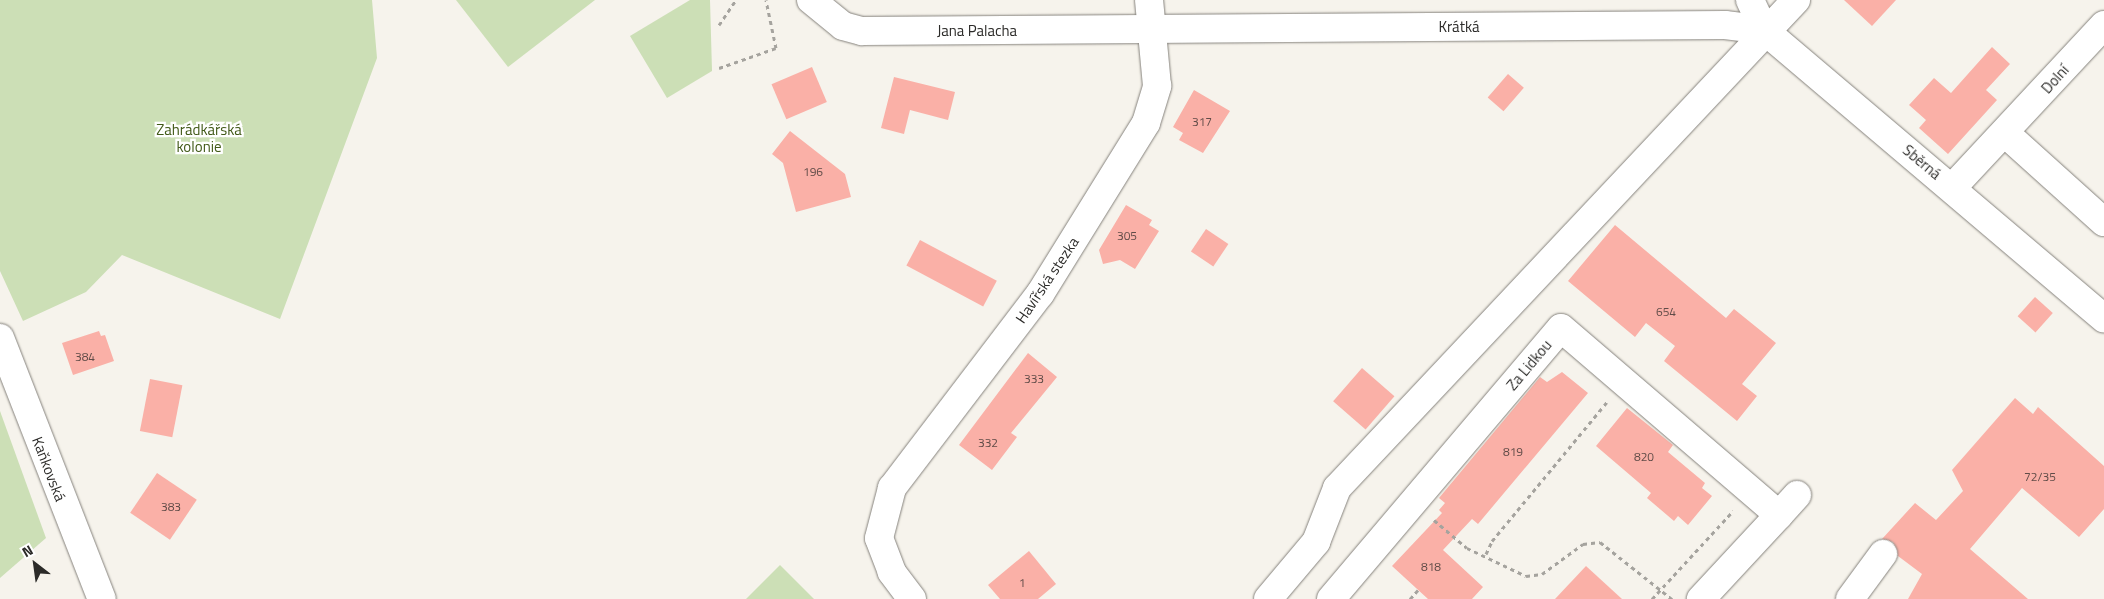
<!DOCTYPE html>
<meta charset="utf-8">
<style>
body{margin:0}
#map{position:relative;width:2104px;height:599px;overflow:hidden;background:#f6f3ec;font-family:"Titillium Web",sans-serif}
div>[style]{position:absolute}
.green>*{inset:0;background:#ccdfb6}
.building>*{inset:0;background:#fab0a7;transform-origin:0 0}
.path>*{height:3px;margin-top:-1.5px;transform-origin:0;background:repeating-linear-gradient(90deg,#a5a39e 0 4px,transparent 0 8px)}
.roads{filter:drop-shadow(0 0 1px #85827c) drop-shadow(0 0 1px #85827c)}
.minor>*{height:28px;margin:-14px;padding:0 14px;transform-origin:14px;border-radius:14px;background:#fff}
span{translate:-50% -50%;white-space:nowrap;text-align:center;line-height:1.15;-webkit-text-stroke:4.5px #fff;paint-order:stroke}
.number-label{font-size:12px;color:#604c48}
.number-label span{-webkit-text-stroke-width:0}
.street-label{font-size:15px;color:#2c2b29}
.park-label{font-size:15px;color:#425a19}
.north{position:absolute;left:10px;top:539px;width:50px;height:50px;-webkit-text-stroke:4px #fff;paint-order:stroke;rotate:330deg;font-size:14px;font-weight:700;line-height:20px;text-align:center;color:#2c2b29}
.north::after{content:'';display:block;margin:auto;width:18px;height:22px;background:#2c2b29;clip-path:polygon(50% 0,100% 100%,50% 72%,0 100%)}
</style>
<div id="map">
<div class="green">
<i style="clip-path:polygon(0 0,372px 0,377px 58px,280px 319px,122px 255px,86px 292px,23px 321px,0 271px)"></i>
<i style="clip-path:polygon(456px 0,595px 0,508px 67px)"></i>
<i style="clip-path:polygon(690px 0,710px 0,712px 71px,667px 98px,630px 36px)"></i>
<i style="clip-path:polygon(0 411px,46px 538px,0 578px)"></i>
<i style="clip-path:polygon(780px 565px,814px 599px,746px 599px)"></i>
</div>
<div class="building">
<i style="clip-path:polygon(1844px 0,1896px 0,1872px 26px)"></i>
<i style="clip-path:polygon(1992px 47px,2010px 64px,1986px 90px,1997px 100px,1948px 154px,1919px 128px,1926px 120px,1909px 105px,1934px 78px,1951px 93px)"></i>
<i style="left:812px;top:67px;width:38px;height:44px;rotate:67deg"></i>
<i style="left:1508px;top:74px;width:21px;height:31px;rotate:41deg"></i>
<i style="clip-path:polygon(894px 77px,955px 92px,948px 120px,910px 110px,904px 134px,881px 128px)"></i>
<i style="clip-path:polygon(1194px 90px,1230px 111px,1203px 153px,1179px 140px,1183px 133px,1173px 127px)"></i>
<i style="clip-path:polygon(790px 131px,845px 174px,851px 197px,796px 212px,783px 163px,772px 154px)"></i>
<i style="clip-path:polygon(1126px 205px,1152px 220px,1149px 225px,1159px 231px,1135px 269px,1120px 260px,1103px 264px,1099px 250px)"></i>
<i style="clip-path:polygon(1615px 225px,1726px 318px,1734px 309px,1776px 343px,1742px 384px,1757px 396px,1737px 421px,1664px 361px,1675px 346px,1646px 323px,1635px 337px,1568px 281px)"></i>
<i style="left:1206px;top:229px;width:27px;height:27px;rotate:34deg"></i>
<i style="left:920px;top:240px;width:87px;height:29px;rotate:28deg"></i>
<i style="left:2035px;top:297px;width:24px;height:26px;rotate:42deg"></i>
<i style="clip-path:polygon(99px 331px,101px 336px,105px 335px,114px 361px,73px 375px,62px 343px)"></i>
<i style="clip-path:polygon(1028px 353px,1057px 377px,1011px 433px,1017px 437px,992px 470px,959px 445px)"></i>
<i style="left:1362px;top:368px;width:43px;height:44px;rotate:41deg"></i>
<i style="clip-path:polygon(1562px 372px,1588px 393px,1478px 524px,1472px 519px,1443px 550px,1483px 587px,1472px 599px,1428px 599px,1392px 566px,1442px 513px,1439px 510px,1445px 503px,1439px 498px,1540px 377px,1547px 382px)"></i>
<i style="left:150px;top:379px;width:33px;height:53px;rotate:11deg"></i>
<i style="clip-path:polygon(2015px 398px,2033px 414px,2038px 407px,2104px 466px,2104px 509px,2079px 537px,2022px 488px,1970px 549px,2028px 599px,1908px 599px,1922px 574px,1898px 556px,1893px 542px,1882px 539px,1915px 503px,1936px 520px,1963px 491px,1952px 470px)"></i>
<i style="clip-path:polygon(1627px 408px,1673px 445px,1668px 452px,1705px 483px,1702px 488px,1712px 496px,1688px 525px,1678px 516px,1674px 521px,1647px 498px,1651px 493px,1596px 446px)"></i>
<i style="left:157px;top:473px;width:48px;height:48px;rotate:34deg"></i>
<i style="clip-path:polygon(1029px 551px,1056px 584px,1038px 599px,1000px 599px,988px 585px)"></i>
<i style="clip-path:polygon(1586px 566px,1622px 599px,1555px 599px)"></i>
</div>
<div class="path">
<i style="left:719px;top:25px;width:30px;rotate:-56deg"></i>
<i style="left:719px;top:68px;width:60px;rotate:-19.3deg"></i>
<i style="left:776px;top:48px;width:49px;rotate:-101.8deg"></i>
<i style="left:1434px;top:520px;width:43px;rotate:40.3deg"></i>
<i style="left:1467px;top:548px;width:65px;rotate:25.4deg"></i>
<i style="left:1526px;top:576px;width:16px;rotate:-7deg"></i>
<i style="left:1542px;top:574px;width:51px;rotate:-36.2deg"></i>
<i style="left:1583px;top:544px;width:17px;rotate:-7deg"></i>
<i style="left:1600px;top:542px;width:92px;rotate:38.4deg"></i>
<i style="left:1486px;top:554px;width:14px;rotate:-65deg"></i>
<i style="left:1492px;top:541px;width:180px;rotate:-50.4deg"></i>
<i style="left:1410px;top:599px;width:12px;rotate:-48deg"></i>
<i style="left:1652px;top:599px;width:120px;rotate:-47.4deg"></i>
</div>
<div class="roads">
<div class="minor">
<i style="left:811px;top:0;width:41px;rotate:39.1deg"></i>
<i style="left:843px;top:26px;width:20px;rotate:15deg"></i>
<i style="left:862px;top:31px;width:863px;rotate:-0.4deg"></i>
<i style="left:1725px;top:25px;width:39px;rotate:7deg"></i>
<i style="left:1750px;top:0;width:33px;rotate:65deg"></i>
<i style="left:1764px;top:30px;width:446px;rotate:40.3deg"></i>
<i style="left:2005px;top:133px;width:133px;rotate:42deg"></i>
<i style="left:1952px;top:188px;width:223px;rotate:-47deg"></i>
<i style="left:0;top:338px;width:280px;rotate:68.7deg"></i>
<i style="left:1779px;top:515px;width:27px;rotate:-48deg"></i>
<i style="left:912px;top:599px;width:34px;rotate:-127deg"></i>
<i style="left:892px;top:572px;width:36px;rotate:-111deg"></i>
<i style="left:879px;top:538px;width:52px;rotate:-75.4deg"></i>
<i style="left:892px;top:488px;width:244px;rotate:-52.7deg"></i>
<i style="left:1040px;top:294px;width:201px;rotate:-58.2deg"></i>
<i style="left:1146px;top:123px;width:39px;rotate:-73deg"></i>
<i style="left:1157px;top:86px;width:86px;rotate:-95.3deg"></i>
<i style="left:1268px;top:599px;width:75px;rotate:-49.9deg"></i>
<i style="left:1316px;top:542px;width:58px;rotate:-68.7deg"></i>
<i style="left:1337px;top:488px;width:670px;rotate:-46.75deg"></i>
<i style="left:1331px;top:599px;width:355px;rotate:-49.7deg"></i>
<i style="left:1561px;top:328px;width:287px;rotate:40.6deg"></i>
<i style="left:1779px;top:515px;width:115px;rotate:132.9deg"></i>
<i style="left:1850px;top:599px;width:56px;rotate:-53.7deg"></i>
</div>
</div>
<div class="number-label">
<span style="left:1202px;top:122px">317</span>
<span style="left:813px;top:172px">196</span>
<span style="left:1127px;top:236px">305</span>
<span style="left:1666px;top:312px">654</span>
<span style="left:85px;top:357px">384</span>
<span style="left:1034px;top:379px">333</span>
<span style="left:988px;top:443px">332</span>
<span style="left:1513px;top:452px">819</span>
<span style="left:1644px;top:457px">820</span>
<span style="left:2040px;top:477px">72/35</span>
<span style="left:171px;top:507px">383</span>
<span style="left:1431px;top:567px">818</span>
<span style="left:1022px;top:583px">1</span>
</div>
<div class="street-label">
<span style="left:1459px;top:27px">Krátká</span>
<span style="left:977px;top:31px">Jana Palacha</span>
<span style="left:2055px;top:79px;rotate:-48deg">Dolní</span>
<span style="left:1922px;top:162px;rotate:40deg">Sběrná</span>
<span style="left:1047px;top:280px;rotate:-56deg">Havířská stezka</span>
<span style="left:1529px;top:365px;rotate:-50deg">Za Lidkou</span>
<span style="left:49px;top:469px;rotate:69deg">Kaňkovská</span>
</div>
<div class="park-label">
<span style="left:199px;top:138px">Zahrádkářská<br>kolonie</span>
</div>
<div class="north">N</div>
</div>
